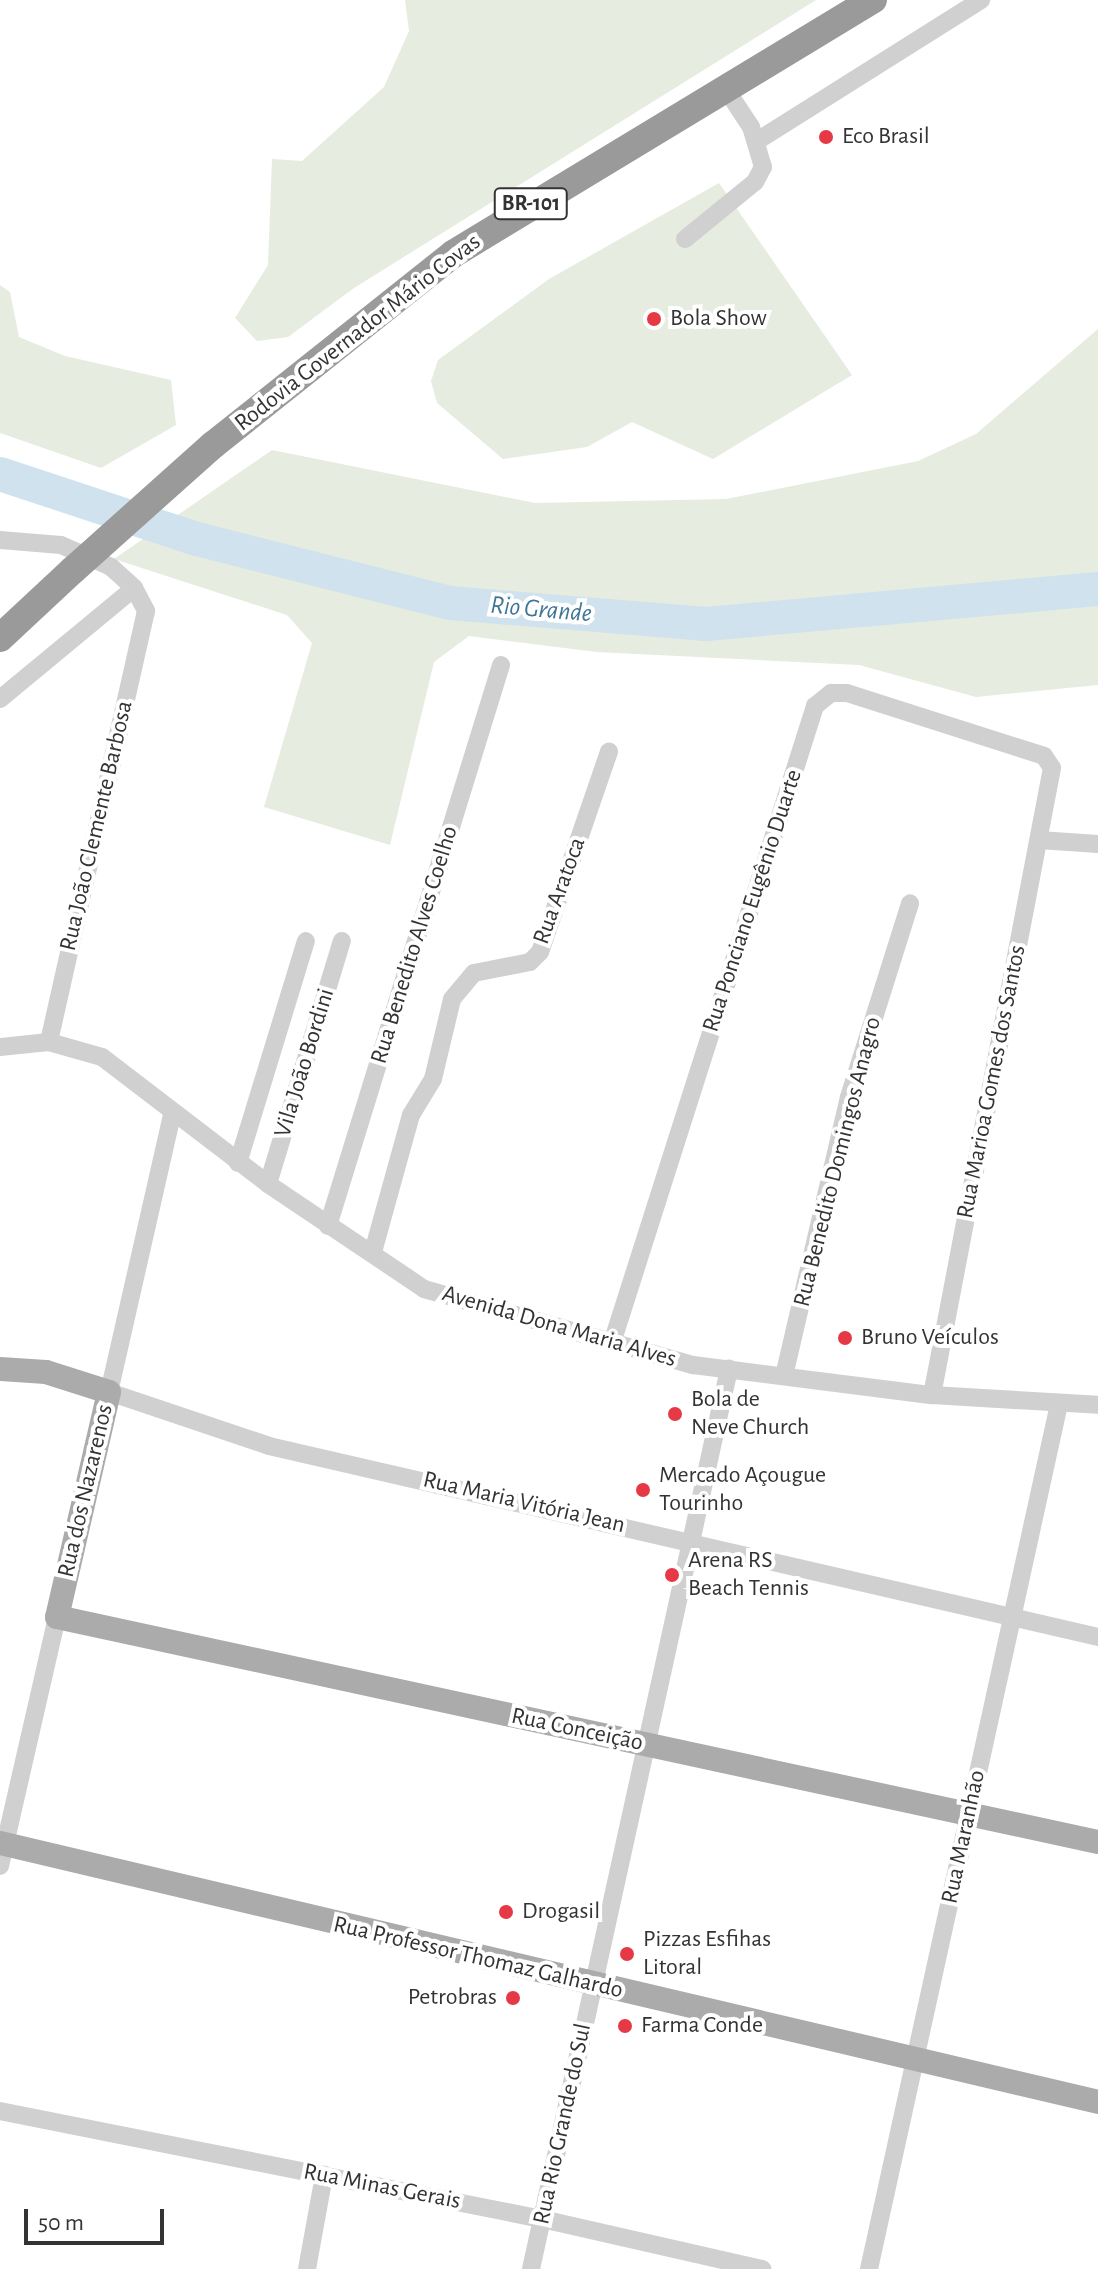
<!DOCTYPE html>
<meta charset="utf-8">
<style>
body{margin:0}
#map{position:relative;width:1098px;height:2269px;overflow:hidden;background:#fff;font-family:"Alegreya Sans",sans-serif}
div>[style]{position:absolute}
.green>*{inset:0;background:#e6ecdf}
.river>*{height:34px;margin:-17px;padding:0 17px;transform-origin:17px;border-radius:17px;background:#cfe2ee}
.minor>*{height:18px;margin:-9px;padding:0 9px;transform-origin:9px;border-radius:9px;background:#d0d0d0}
.major>*{height:24px;margin:-12px;padding:0 12px;transform-origin:12px;border-radius:12px;background:#ababab}
.highway>*{height:28px;margin:-14px;padding:0 14px;transform-origin:14px;border-radius:14px;background:#9a9a9a}
.highway-bridge>*{height:28px;margin:-14px;padding:0 14px;transform-origin:14px;border-radius:14px;background:#9a9a9a}
.dots>*{width:22px;height:22px;translate:-50% -50%;box-sizing:border-box;border:4px solid #fff;border-radius:50%}
span{translate:-50% -50%;white-space:nowrap;text-align:center;line-height:1.15;-webkit-text-stroke:8px #fff;paint-order:stroke}
.shield-label span{padding:2px 6px;background:#fff;border:2px solid;border-radius:6px;-webkit-text-stroke-width:0}
.shield-label{font-size:22px;color:#333;font-weight:700}
.poi-label{font-size:24px;color:#333}
.left{translate:0 -50%;text-align:left}
.right{translate:-100% -50%;text-align:right}
.street-label{font-size:24px;color:#333}
.water-label{font-size:26px;color:#3f7597;font-style:italic}
.scale{position:absolute;left:24px;top:2209px;width:140px;height:36px;box-sizing:border-box;border:4px solid #333;border-top:0;padding-left:10px;font-size:24px;line-height:28px;white-space:nowrap;color:#333;-webkit-text-stroke:6px #fff;paint-order:stroke}
</style>
<div id="map">
<div class="green">
<i style="clip-path:polygon(405px 0,816px 0,354px 288px,288px 337px,257px 341px,235px 318px,268px 265px,272px 159px,302px 161px,384px 87px,409px 31px)"></i>
<i style="clip-path:polygon(719px 183px,852px 375px,713px 459px,632px 422px,587px 447px,503px 459px,437px 403px,431px 381px,438px 360px,549px 279px)"></i>
<i style="clip-path:polygon(0 285px,10px 292px,19px 337px,65px 356px,171px 380px,176px 425px,101px 468px,0 433px)"></i>
<i style="clip-path:polygon(1098px 329px,1098px 685px,976px 697px,859px 665px,597px 652px,469px 636px,434px 662px,390px 845px,264px 807px,312px 643px,287px 615px,114px 559px,272px 450px,535px 503px,726px 499px,918px 461px,976px 434px)"></i>
</div>
<div class="river">
<i style="left:0;top:474px;width:207px;rotate:18.3deg"></i>
<i style="left:197px;top:539px;width:261px;rotate:14.2deg"></i>
<i style="left:450px;top:603px;width:257px;rotate:4.7deg"></i>
<i style="left:706px;top:624px;width:394px;rotate:-5.1deg"></i>
</div>
<div class="minor">
<i style="left:757px;top:141px;width:265px;rotate:-32.2deg"></i>
<i style="left:685px;top:239px;width:90px;rotate:-39.2deg"></i>
<i style="left:755px;top:182px;width:17px;rotate:-62deg"></i>
<i style="left:763px;top:167px;width:42px;rotate:-106.7deg"></i>
<i style="left:751px;top:127px;width:49px;rotate:-123.4deg"></i>
<i style="left:0;top:540px;width:61px;rotate:4.7deg"></i>
<i style="left:61px;top:545px;width:55px;rotate:23.7deg"></i>
<i style="left:111px;top:567px;width:31px;rotate:42deg"></i>
<i style="left:134px;top:588px;width:26px;rotate:62deg"></i>
<i style="left:146px;top:611px;width:442px;rotate:102.7deg"></i>
<i style="left:0;top:699px;width:174px;rotate:-39.6deg"></i>
<i style="left:1039px;top:840px;width:59px;rotate:3.9deg"></i>
<i style="left:0;top:1047px;width:49px;rotate:-5.8deg"></i>
<i style="left:49px;top:1042px;width:55px;rotate:15.8deg"></i>
<i style="left:102px;top:1057px;width:209px;rotate:37.4deg"></i>
<i style="left:268px;top:1184px;width:188px;rotate:33.9deg"></i>
<i style="left:424px;top:1289px;width:280px;rotate:15.8deg"></i>
<i style="left:693px;top:1365px;width:241px;rotate:7.2deg"></i>
<i style="left:932px;top:1395px;width:166px;rotate:3.4deg"></i>
<i style="left:172px;top:1115px;width:284px;rotate:102.8deg"></i>
<i style="left:109px;top:1392px;width:169px;rotate:18.6deg"></i>
<i style="left:269px;top:1446px;width:851px;rotate:12.97deg"></i>
<i style="left:238px;top:1163px;width:232px;rotate:-73deg"></i>
<i style="left:268px;top:1184px;width:254px;rotate:-73.1deg"></i>
<i style="left:328px;top:1226px;width:587px;rotate:-72.86deg"></i>
<i style="left:373px;top:1252px;width:142px;rotate:-74.5deg"></i>
<i style="left:411px;top:1115px;width:42px;rotate:-58.6deg"></i>
<i style="left:433px;top:1079px;width:82px;rotate:-76.6deg"></i>
<i style="left:452px;top:999px;width:34px;rotate:-50deg"></i>
<i style="left:474px;top:973px;width:57px;rotate:-11.1deg"></i>
<i style="left:530px;top:962px;width:14px;rotate:-45deg"></i>
<i style="left:540px;top:952px;width:212px;rotate:-71deg"></i>
<i style="left:612px;top:1343px;width:669px;rotate:-72.32deg"></i>
<i style="left:815px;top:706px;width:21px;rotate:-39deg"></i>
<i style="left:831px;top:693px;width:16px"></i>
<i style="left:847px;top:693px;width:207px;rotate:17.7deg"></i>
<i style="left:1044px;top:756px;width:14px;rotate:56deg"></i>
<i style="left:1052px;top:768px;width:638px;rotate:100.83deg"></i>
<i style="left:784px;top:1376px;width:286px;rotate:-76.9deg"></i>
<i style="left:849px;top:1097px;width:203px;rotate:-72.5deg"></i>
<i style="left:0;top:1866px;width:255px;rotate:-77.1deg"></i>
<i style="left:0;top:2111px;width:553px;rotate:11.27deg"></i>
<i style="left:542px;top:2219px;width:226px;rotate:12.8deg"></i>
<i style="left:307px;top:2269px;width:96px;rotate:-79.7deg"></i>
<i style="left:531px;top:2269px;width:922px;rotate:-77.59deg"></i>
<i style="left:869px;top:2269px;width:886px;rotate:-77.61deg"></i>
</div>
<div class="major">
<i style="left:0;top:1369px;width:46px;rotate:3.7deg"></i>
<i style="left:46px;top:1372px;width:66px;rotate:17.6deg"></i>
<i style="left:109px;top:1392px;width:231px;rotate:103deg"></i>
<i style="left:57px;top:1617px;width:1065px;rotate:12.2deg"></i>
<i style="left:0;top:1843px;width:1128px;rotate:13.27deg"></i>
</div>
<div class="highway">
<i style="left:213px;top:445px;width:307px;rotate:-38.5deg"></i>
<i style="left:453px;top:254px;width:491px;rotate:-31.2deg"></i>
<i style="left:0;top:638px;width:100px;rotate:-43deg"></i>
</div>
<div class="highway-bridge">
<i style="left:73px;top:570px;width:188px;rotate:-41.8deg"></i>
</div>
<div class="dots">
<i style="left:826px;top:137px;background:#e63946"></i>
<i style="left:654px;top:319px;background:#e63946"></i>
<i style="left:845px;top:1338px;background:#e63946"></i>
<i style="left:675px;top:1414px;background:#e63946"></i>
<i style="left:643px;top:1490px;background:#e63946"></i>
<i style="left:672px;top:1575px;background:#e63946"></i>
<i style="left:506px;top:1912px;background:#e63946"></i>
<i style="left:627px;top:1954px;background:#e63946"></i>
<i style="left:513px;top:1998px;background:#e63946"></i>
<i style="left:625px;top:2026px;background:#e63946"></i>
</div>
<div class="shield-label">
<span style="left:531px;top:204px">BR-101</span>
</div>
<div class="poi-label">
<span class="left" style="left:842px;top:137px">Eco Brasil</span>
<span class="left" style="left:670px;top:319px">Bola Show</span>
<span class="left" style="left:861px;top:1338px">Bruno Veículos</span>
<span class="left" style="left:691px;top:1414px">Bola de<br>Neve Church</span>
<span class="left" style="left:659px;top:1490px">Mercado Açougue<br>Tourinho</span>
<span class="left" style="left:688px;top:1575px">Arena RS<br>Beach Tennis</span>
<span class="left" style="left:522px;top:1912px">Drogasil</span>
<span class="left" style="left:643px;top:1954px">Pizzas Esfihas<br>Litoral</span>
<span class="right" style="left:497px;top:1998px">Petrobras</span>
<span class="left" style="left:641px;top:2026px">Farma Conde</span>
</div>
<div class="street-label">
<span style="left:358px;top:333px;rotate:-38deg">Rodovia Governador Mário Covas</span>
<span style="left:97px;top:826px;rotate:-77deg">Rua João Clemente Barbosa</span>
<span style="left:560px;top:891px;rotate:-70deg">Rua Aratoca</span>
<span style="left:753px;top:901px;rotate:-72deg">Rua Ponciano Eugênio Duarte</span>
<span style="left:415px;top:945px;rotate:-73deg">Rua Benedito Alves Coelho</span>
<span style="left:305px;top:1063px;rotate:-73deg">Vila João Bordini</span>
<span style="left:992px;top:1082px;rotate:-79deg">Rua Marioa Gomes dos Santos</span>
<span style="left:838px;top:1162px;rotate:-76deg">Rua Benedito Domingos Anagro</span>
<span style="left:559px;top:1327px;rotate:16deg">Avenida Dona Maria Alves</span>
<span style="left:86px;top:1491px;rotate:-77deg">Rua dos Nazarenos</span>
<span style="left:524px;top:1503px;rotate:13deg">Rua Maria Vitória Jean</span>
<span style="left:577px;top:1730px;rotate:12deg">Rua Conceição</span>
<span style="left:964px;top:1837px;rotate:-78deg">Rua Maranhão</span>
<span style="left:478px;top:1958px;rotate:13deg">Rua Professor Thomaz Galhardo</span>
<span style="left:563px;top:2124px;rotate:-78deg">Rua Rio Grande do Sul</span>
<span style="left:382px;top:2187px;rotate:11deg">Rua Minas Gerais</span>
</div>
<div class="water-label">
<span style="left:541px;top:610px;rotate:5deg">Rio Grande</span>
</div>
<div class="scale">50 m</div>
</div>
